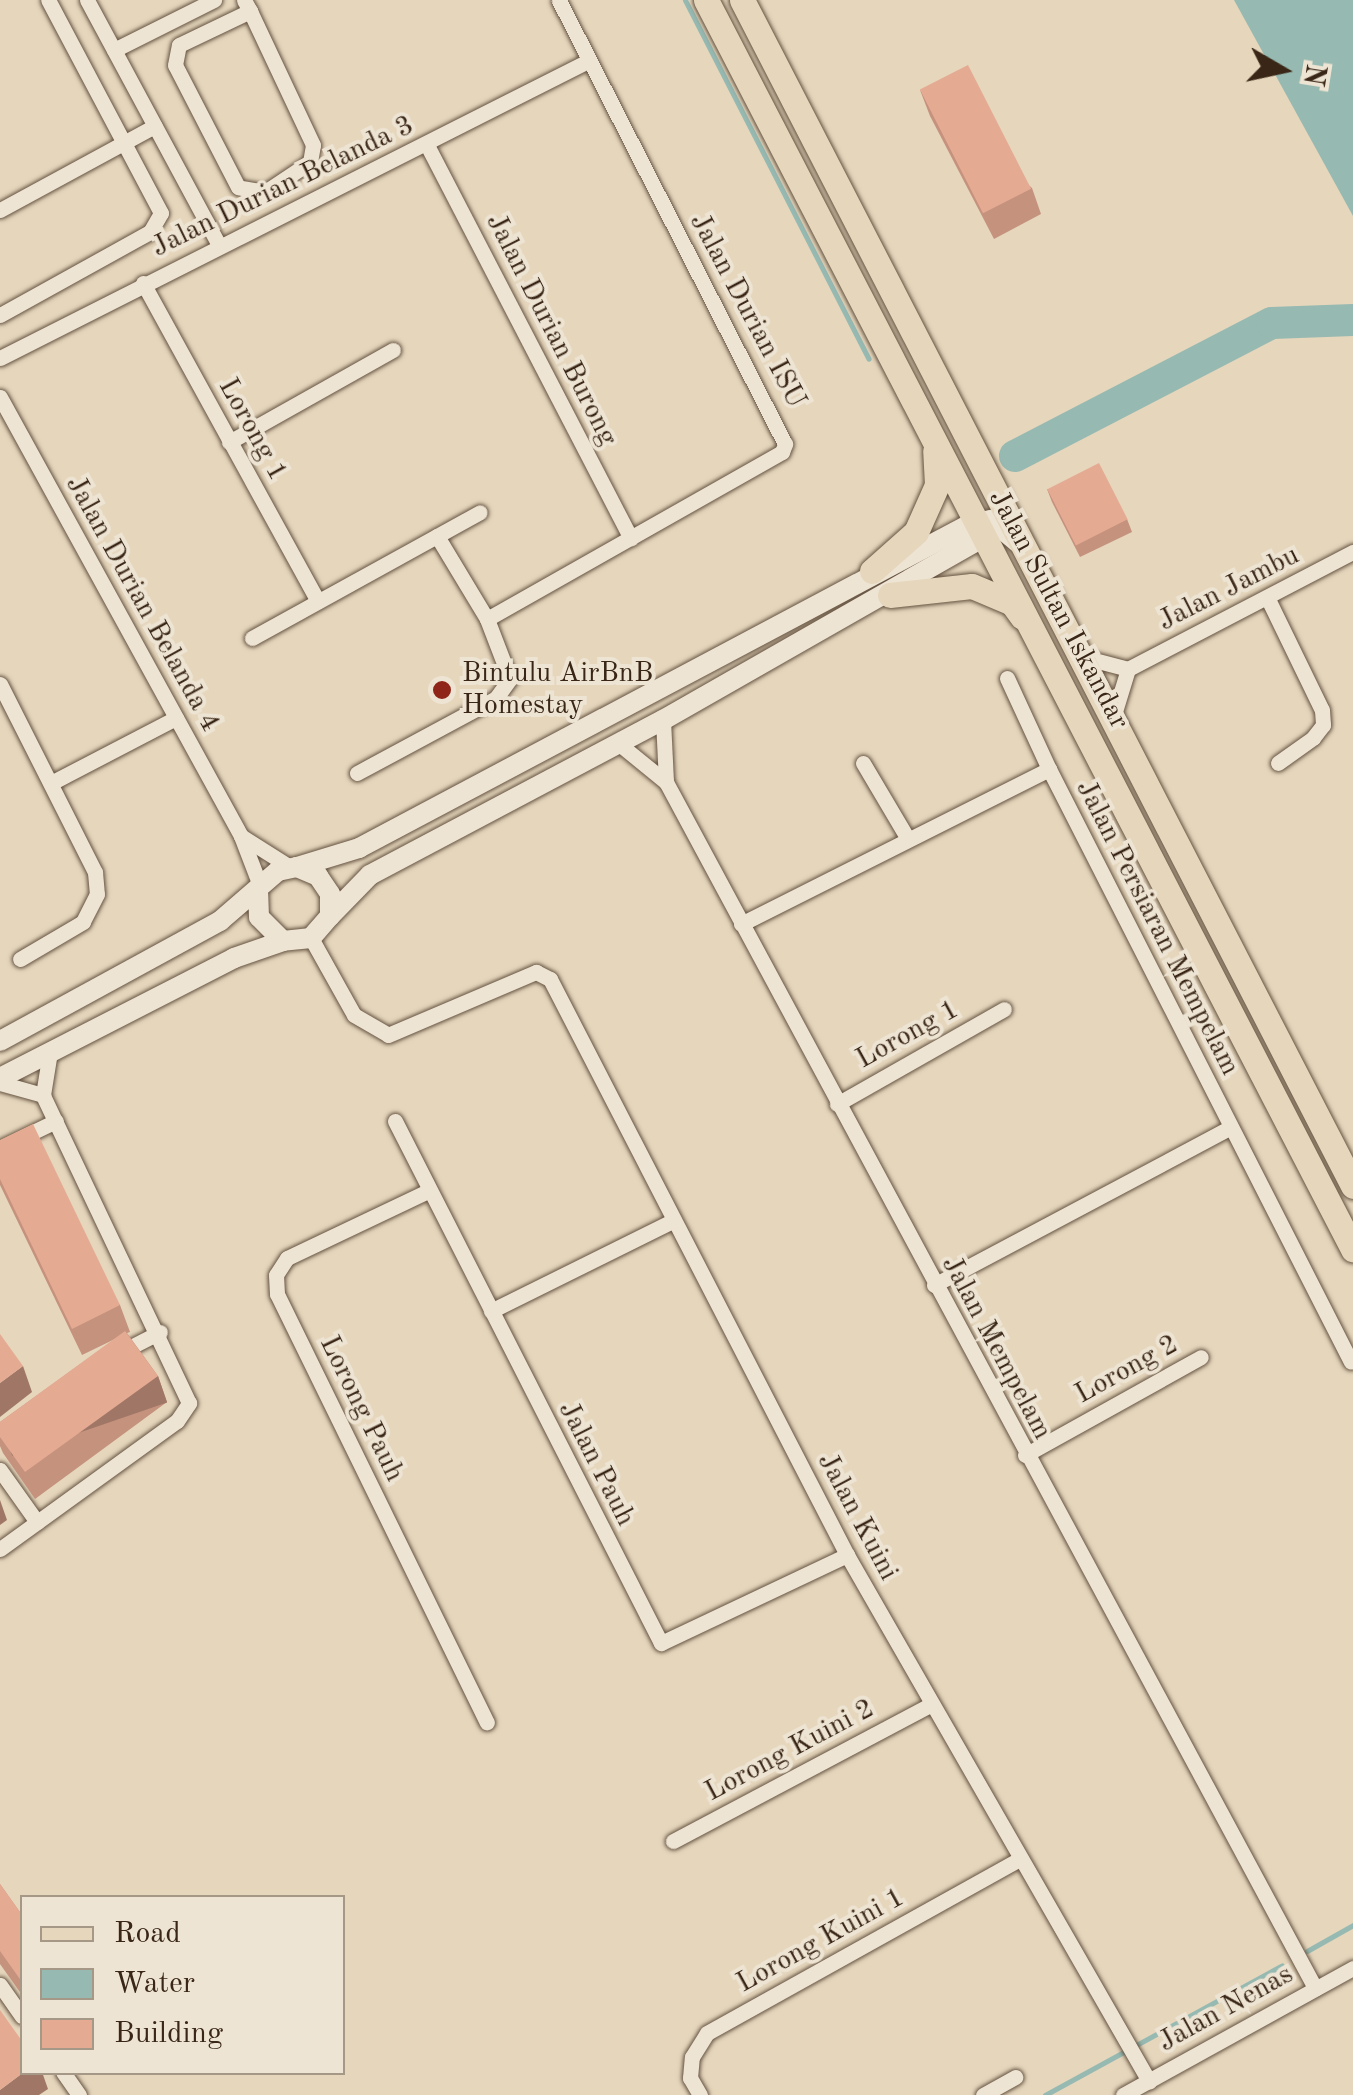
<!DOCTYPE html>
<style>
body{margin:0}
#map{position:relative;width:1353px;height:2095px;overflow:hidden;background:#e5d6bc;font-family:"Old Standard TT",serif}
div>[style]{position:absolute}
.water>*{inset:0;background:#96b9b1}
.stream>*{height:5px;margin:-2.5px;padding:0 2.5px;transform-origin:2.5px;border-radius:2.5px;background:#96b9b1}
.river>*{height:32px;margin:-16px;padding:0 16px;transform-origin:16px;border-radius:16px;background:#96b9b1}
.roads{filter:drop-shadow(0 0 2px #645240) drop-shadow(0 0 2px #645240)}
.minor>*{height:15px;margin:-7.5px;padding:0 7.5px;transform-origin:7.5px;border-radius:7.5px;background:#eee4d3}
.tertiary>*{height:20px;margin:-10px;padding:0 10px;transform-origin:10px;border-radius:10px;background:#eee4d3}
.primary>*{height:25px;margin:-12.5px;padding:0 12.5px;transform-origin:12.5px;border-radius:12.5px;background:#e5d6bc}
.wall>*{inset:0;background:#c5927e}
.shaded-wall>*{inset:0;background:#a07766;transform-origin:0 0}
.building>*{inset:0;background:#e5aa92;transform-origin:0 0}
.dots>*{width:28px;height:28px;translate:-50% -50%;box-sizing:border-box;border:5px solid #eee4d3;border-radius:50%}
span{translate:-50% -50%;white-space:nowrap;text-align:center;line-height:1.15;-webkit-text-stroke:8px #eee4d3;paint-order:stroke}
.street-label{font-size:28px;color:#392616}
.poi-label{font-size:28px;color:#392616}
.left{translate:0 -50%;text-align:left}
.legend{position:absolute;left:20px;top:1895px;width:325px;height:180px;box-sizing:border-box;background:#eee4d3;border:2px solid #a69887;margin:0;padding:12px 18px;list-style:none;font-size:30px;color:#392616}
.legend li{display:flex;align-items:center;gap:20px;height:50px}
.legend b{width:50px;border:2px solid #a69887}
.north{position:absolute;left:1233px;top:20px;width:100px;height:100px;-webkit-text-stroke:8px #eee4d3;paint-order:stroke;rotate:99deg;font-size:28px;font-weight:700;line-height:40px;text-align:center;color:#392616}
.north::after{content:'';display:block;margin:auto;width:35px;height:45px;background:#392616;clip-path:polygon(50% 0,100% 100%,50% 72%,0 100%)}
</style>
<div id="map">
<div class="water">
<i style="clip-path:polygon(1234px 0,1353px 0,1353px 216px)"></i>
</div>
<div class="stream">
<i style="left:685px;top:0;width:403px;rotate:62.9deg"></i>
<i style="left:1307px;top:1951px;width:53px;rotate:-29.5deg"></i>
<i style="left:1045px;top:2095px;width:270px;rotate:-28.7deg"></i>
</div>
<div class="river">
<i style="left:1015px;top:456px;width:289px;rotate:-27.4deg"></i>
<i style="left:1272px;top:323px;width:81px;rotate:-2.1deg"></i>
</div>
<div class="roads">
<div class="minor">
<i style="left:87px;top:0;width:276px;rotate:61.7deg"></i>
<i style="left:244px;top:0;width:13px;rotate:61deg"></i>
<i style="left:250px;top:11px;width:148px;rotate:64.8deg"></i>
<i style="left:313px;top:145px;width:17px;rotate:100deg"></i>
<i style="left:310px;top:162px;width:54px;rotate:146.3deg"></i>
<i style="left:265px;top:192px;width:27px;rotate:-170deg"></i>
<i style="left:238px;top:187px;width:137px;rotate:-117.3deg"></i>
<i style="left:175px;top:65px;width:20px;rotate:-79deg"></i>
<i style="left:179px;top:45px;width:79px;rotate:-25.6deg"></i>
<i style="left:114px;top:50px;width:112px;rotate:-26.6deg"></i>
<i style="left:427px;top:145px;width:443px;rotate:62.6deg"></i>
<i style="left:0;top:210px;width:176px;rotate:-28.5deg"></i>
<i style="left:143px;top:283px;width:363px;rotate:61.2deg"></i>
<i style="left:0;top:315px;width:171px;rotate:-29deg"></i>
<i style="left:150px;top:232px;width:22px;rotate:-60deg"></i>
<i style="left:161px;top:213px;width:241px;rotate:-117.9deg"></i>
<i style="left:0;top:358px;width:659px;rotate:-26.8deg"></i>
<i style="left:0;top:397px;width:501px;rotate:61.23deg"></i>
<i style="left:241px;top:836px;width:56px;rotate:69deg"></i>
<i style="left:229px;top:442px;width:188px;rotate:-29.3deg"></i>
<i style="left:1268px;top:599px;width:123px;rotate:64.1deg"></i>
<i style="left:1322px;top:710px;width:15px;rotate:86deg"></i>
<i style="left:1323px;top:725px;width:16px;rotate:128deg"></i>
<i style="left:1313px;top:738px;width:43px;rotate:144.5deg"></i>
<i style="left:487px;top:619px;width:339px;rotate:-29.5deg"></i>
<i style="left:782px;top:452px;width:9px;rotate:-69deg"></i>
<i style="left:785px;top:444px;width:498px;rotate:-117deg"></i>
<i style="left:252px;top:638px;width:260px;rotate:-28.9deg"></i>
<i style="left:1079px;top:656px;width:51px;rotate:14.9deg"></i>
<i style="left:1128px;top:669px;width:254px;rotate:-27.5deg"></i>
<i style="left:1007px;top:678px;width:100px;rotate:65.2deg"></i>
<i style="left:0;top:684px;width:211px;rotate:63.2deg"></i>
<i style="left:95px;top:872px;width:22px;rotate:85deg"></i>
<i style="left:97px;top:894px;width:31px;rotate:117deg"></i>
<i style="left:83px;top:922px;width:73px;rotate:149.6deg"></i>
<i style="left:1113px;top:718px;width:51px;rotate:-73deg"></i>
<i style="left:663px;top:720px;width:62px;rotate:87.2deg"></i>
<i style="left:666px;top:782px;width:1370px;rotate:61.71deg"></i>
<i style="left:618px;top:743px;width:62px;rotate:39.1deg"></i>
<i style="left:863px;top:763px;width:88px;rotate:59.4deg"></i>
<i style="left:357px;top:773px;width:158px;rotate:-28.3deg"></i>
<i style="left:496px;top:698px;width:24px;rotate:-54deg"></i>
<i style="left:510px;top:679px;width:64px;rotate:-111deg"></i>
<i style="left:487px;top:619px;width:97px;rotate:-121.1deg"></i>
<i style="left:51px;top:783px;width:141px;rotate:-27.5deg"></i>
<i style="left:241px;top:836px;width:58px;rotate:32.3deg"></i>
<i style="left:741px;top:924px;width:345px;rotate:-26.7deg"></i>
<i style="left:1049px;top:769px;width:665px;rotate:63.01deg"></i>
<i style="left:311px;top:938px;width:88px;rotate:60.8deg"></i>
<i style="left:354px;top:1015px;width:39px;rotate:30deg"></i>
<i style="left:388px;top:1035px;width:161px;rotate:-23.1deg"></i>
<i style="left:536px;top:972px;width:16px;rotate:27deg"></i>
<i style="left:550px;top:979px;width:648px;rotate:62.72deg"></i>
<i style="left:847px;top:1555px;width:607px;rotate:60.14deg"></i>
<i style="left:0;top:1083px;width:45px;rotate:15.6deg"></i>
<i style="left:837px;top:1104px;width:192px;rotate:-29.6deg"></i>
<i style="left:395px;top:1121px;width:586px;rotate:63deg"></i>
<i style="left:661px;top:1643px;width:206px;rotate:-25.3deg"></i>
<i style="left:0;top:1148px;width:62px;rotate:-25.7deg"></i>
<i style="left:428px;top:1191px;width:156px;rotate:154.6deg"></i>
<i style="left:287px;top:1258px;width:20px;rotate:123deg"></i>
<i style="left:276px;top:1275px;width:19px;rotate:87deg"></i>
<i style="left:277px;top:1294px;width:477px;rotate:63.9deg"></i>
<i style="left:934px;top:1285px;width:334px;rotate:-28deg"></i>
<i style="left:491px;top:1311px;width:204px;rotate:-26.4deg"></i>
<i style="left:119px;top:1353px;width:46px;rotate:-27.1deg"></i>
<i style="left:1025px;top:1455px;width:201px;rotate:-29.1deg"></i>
<i style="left:0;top:1470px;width:64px;rotate:54.6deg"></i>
<i style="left:0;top:1549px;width:218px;rotate:-35.9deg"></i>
<i style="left:177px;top:1421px;width:22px;rotate:-56deg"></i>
<i style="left:189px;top:1403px;width:341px;rotate:-115.4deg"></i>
<i style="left:43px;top:1095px;width:44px;rotate:-80.8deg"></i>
<i style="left:673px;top:1841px;width:291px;rotate:-27.9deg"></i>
<i style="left:0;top:1985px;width:38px;rotate:55deg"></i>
<i style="left:63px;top:2072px;width:28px;rotate:55deg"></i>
<i style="left:700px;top:2095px;width:20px;rotate:-120deg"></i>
<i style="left:690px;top:2078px;width:21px;rotate:-85deg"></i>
<i style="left:692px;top:2057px;width:28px;rotate:-58deg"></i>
<i style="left:707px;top:2033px;width:357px;rotate:-29.1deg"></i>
<i style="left:983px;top:2095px;width:37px;rotate:-29deg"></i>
<i style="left:1123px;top:2095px;width:263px;rotate:-28.9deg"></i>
</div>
<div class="tertiary">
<i style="left:297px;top:867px;width:65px;rotate:-17deg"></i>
<i style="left:359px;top:848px;width:692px;rotate:-27.94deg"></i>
<i style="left:970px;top:524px;width:21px;rotate:-11deg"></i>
<i style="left:991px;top:520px;width:35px;rotate:40deg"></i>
<i style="left:330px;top:916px;width:57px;rotate:-45.7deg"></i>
<i style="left:370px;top:875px;width:331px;rotate:-27.9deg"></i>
<i style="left:663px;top:720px;width:382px;rotate:-29.7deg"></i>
<i style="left:0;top:1041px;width:251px;rotate:-28.6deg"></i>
<i style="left:220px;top:921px;width:77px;rotate:-40.8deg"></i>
<i style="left:278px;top:871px;width:19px;rotate:-12deg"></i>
<i style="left:297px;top:867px;width:23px;rotate:23deg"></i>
<i style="left:318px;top:876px;width:22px;rotate:56deg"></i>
<i style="left:330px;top:894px;width:22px;rotate:90deg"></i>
<i style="left:330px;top:916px;width:29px;rotate:131deg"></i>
<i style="left:311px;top:938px;width:28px;rotate:174deg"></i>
<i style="left:283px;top:941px;width:34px;rotate:-135deg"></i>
<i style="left:259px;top:917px;width:23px;rotate:-92deg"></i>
<i style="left:0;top:1078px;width:263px;rotate:-27.1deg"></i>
<i style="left:234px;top:958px;width:52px;rotate:-19.1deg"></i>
</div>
<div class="primary">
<i style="left:706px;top:0;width:1407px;rotate:62.62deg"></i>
<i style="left:742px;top:0;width:1334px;rotate:62.74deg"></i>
<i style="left:872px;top:571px;width:59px;rotate:-41.6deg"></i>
<i style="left:916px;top:532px;width:51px;rotate:-65.9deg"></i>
<i style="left:937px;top:485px;width:34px;rotate:-93deg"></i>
<i style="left:890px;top:595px;width:82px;rotate:-6.3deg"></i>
<i style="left:972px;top:586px;width:43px;rotate:23deg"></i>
<i style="left:1012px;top:603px;width:17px;rotate:54deg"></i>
</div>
</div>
<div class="wall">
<i style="clip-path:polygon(920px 90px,1032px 188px,1041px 214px,994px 239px,930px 116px)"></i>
<i style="clip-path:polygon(1047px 489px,1127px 519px,1132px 532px,1080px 557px,1052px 502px)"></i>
<i style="clip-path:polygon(0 1140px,120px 1305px,130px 1332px,127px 1333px,158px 1376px,167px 1402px,35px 1499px,3px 1453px,0 1446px,0 1422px,115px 1339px,82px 1355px,0 1185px)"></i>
<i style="clip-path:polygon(0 1884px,22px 1915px,22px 1995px,0 1964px)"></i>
</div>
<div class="shaded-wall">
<i style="clip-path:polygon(23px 1366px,32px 1392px,0 1417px,0 1383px)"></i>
<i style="left:158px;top:1376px;width:28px;height:164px;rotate:71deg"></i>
<i style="clip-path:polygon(0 1500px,7px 1520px,0 1525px)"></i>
<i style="clip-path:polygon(24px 2072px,42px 2072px,48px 2089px,39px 2095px,0 2095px,0 2090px)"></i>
</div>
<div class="building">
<i style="left:968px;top:65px;width:139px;height:54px;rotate:63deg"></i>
<i style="left:1099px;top:463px;width:63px;height:58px;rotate:63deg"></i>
<i style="clip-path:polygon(33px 1124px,120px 1305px,72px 1329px,0 1179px,0 1140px)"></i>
<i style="clip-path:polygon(125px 1331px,158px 1376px,25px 1472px,0 1437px,0 1422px)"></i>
<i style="clip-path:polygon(0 1334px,23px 1366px,0 1383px)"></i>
<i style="clip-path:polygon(0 1884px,22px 1915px,22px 1982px,0 1951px)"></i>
<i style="clip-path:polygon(0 2010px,22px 2041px,22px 2072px,24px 2072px,0 2090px)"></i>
</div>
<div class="dots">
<i style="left:442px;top:690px;background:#8f2418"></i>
</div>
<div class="street-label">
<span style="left:283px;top:187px;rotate:-26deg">Jalan Durian Belanda 3</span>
<span style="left:747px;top:311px;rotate:62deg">Jalan Durian ISU</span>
<span style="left:551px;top:330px;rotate:63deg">Jalan Durian Burong</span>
<span style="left:252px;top:430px;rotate:61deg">Lorong 1</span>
<span style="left:1229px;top:589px;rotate:-27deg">Jalan Jambu</span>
<span style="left:142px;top:604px;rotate:61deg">Jalan Durian Belanda 4</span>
<span style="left:1058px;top:610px;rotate:62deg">Jalan Sultan Iskandar</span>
<span style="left:1157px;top:928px;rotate:63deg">Jalan Persiaran Mempelam</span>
<span style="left:908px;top:1035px;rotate:-29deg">Lorong 1</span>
<span style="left:996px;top:1348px;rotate:62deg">Jalan Mempelam</span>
<span style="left:1127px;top:1370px;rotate:-29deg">Lorong 2</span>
<span style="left:361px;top:1409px;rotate:64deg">Lorong Pauh</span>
<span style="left:596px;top:1464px;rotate:63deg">Jalan Pauh</span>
<span style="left:857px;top:1517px;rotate:62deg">Jalan Kuini</span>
<span style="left:790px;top:1751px;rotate:-28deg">Lorong Kuini 2</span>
<span style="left:821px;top:1941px;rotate:-29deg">Lorong Kuini 1</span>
<span style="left:1226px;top:2009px;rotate:-29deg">Jalan Nenas</span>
</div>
<div class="poi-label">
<span class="left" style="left:462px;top:690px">Bintulu AirBnB<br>Homestay</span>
</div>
<ul class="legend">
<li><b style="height:12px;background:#e5d6bc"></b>Road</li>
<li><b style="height:28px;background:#96b9b1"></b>Water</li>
<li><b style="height:28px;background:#e5aa92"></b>Building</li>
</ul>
<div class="north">N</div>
</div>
